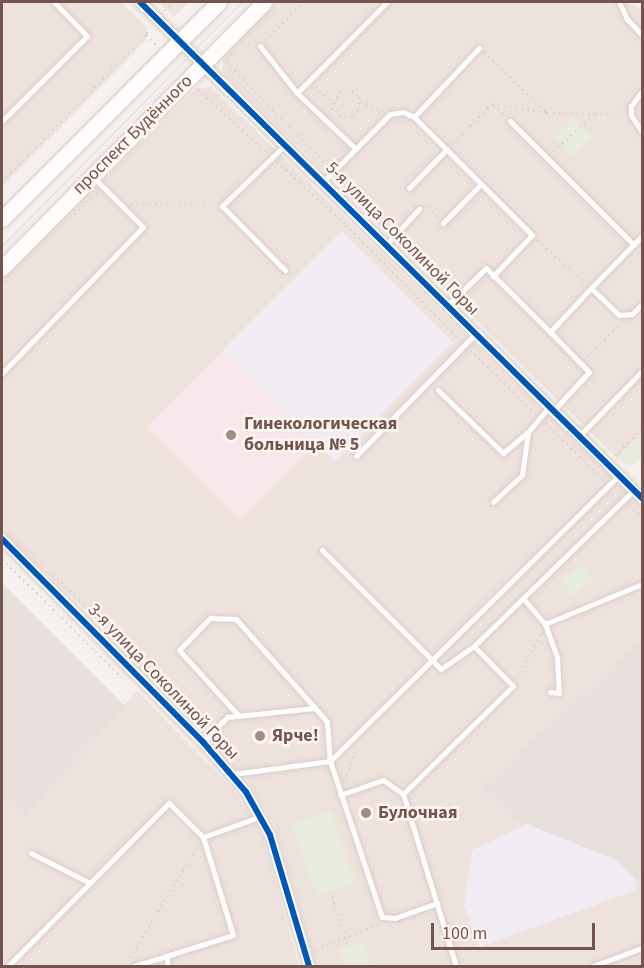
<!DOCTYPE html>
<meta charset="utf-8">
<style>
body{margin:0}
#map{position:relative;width:644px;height:968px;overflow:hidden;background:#f6f1ee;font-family:"Source Sans 3",sans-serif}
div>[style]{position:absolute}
.residential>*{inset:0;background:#eee2dc}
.industrial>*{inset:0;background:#e8e0dd}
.education>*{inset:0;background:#f1ebf3;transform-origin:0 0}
.medical>*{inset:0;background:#f7e7ea;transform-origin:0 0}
.green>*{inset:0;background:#e8ecda;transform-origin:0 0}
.path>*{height:2px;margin-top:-1px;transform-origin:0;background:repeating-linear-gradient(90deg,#d9d1d0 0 1.5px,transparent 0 6px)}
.roads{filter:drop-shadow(0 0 2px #d6cecc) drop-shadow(0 0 2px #d6cecc)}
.service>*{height:5px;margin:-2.5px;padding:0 2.5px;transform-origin:2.5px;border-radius:2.5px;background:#fefdfc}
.minor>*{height:10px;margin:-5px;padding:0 5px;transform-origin:5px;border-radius:5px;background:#fefdfc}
.secondary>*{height:15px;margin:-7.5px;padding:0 7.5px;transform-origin:7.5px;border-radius:7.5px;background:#fefdfc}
.tram>*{height:1.5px;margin:-0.75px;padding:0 0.75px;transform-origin:0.75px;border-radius:0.75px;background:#e4e3e5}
.cycleway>*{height:6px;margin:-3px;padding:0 3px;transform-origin:3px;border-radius:3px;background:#0057b8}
.dots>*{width:16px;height:16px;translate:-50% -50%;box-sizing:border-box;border:3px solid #fdf5f0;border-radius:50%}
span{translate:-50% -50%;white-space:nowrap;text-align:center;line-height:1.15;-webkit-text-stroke:5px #fdf5f0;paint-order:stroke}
.street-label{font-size:18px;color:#73544f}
.poi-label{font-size:18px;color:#73544f;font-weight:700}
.left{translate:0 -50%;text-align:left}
.frame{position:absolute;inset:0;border:3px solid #73544f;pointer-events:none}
.scale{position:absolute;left:431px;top:923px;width:164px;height:27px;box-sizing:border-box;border:3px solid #73544f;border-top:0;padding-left:8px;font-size:18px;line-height:21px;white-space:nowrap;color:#73544f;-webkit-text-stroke:4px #fdf5f0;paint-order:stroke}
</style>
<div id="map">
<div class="residential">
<i style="clip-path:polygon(2px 2px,121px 2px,147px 27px,147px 39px,2px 187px)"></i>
<i style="clip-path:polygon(158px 2px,189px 2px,174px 17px)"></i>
<i style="clip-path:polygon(277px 2px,628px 2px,642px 9px,642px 433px,618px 459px,222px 72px,223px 56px)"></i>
<i style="clip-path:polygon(211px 87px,642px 507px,642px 966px,316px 966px,275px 826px,247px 779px,121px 652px,101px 625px,2px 531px,2px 279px,197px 88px)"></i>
<i style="clip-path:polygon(137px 691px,231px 787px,248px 811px,263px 838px,299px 966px,2px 966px,2px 800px,24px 816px)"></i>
</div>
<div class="industrial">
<i style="clip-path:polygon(2px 583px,125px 706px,24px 817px,2px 800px)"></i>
<i style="clip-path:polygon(642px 639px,642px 876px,635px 879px,616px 860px,513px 819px,480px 788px)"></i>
</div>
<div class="education">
<i style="left:342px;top:231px;width:158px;height:168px;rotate:45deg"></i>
<i style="clip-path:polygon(527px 824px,616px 860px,635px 879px,637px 890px,479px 947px,464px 904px,472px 850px)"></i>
</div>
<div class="medical">
<i style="left:223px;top:350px;width:132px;height:109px;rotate:45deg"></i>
</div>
<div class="green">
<i style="left:573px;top:118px;width:27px;height:28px;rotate:45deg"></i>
<i style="clip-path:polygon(642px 433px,642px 461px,629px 466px,618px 459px)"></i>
<i style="left:582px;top:565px;width:19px;height:26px;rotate:54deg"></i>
<i style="left:331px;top:811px;width:75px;height:41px;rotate:71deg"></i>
<i style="clip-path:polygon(362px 941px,371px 966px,345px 966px,339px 949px)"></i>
</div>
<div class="path">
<i style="left:164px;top:11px;width:13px;rotate:-42deg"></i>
<i style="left:150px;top:27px;width:9px;rotate:117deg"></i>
<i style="left:146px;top:35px;width:16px;rotate:45deg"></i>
<i style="left:266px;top:41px;width:54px;rotate:-46.5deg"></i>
<i style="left:242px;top:44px;width:12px;rotate:9deg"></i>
<i style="left:484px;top:52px;width:88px;rotate:44.1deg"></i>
<i style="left:232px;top:54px;width:10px;rotate:127deg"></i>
<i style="left:226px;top:62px;width:147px;rotate:45.6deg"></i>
<i style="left:315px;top:87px;width:25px;rotate:43deg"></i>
<i style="left:198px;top:90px;width:92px;rotate:42.4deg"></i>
<i style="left:360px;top:102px;width:24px;rotate:22deg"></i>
<i style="left:493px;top:105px;width:15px;rotate:42deg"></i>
<i style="left:329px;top:115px;width:25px;rotate:-64deg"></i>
<i style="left:340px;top:92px;width:12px;rotate:-5deg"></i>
<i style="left:352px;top:91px;width:9px;rotate:41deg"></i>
<i style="left:359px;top:97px;width:14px;rotate:94deg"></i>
<i style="left:358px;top:111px;width:9px;rotate:139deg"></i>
<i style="left:351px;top:117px;width:10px;rotate:-174deg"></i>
<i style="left:341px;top:116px;width:10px;rotate:-135deg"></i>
<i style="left:453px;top:143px;width:55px;rotate:-45deg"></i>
<i style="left:492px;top:104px;width:56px;rotate:9.3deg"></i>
<i style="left:547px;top:113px;width:78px;rotate:1.5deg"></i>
<i style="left:553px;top:152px;width:57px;rotate:-42.1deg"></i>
<i style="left:277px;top:162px;width:93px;rotate:42.4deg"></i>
<i style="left:346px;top:225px;width:162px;rotate:45.3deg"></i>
<i style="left:339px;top:178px;width:62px;rotate:47deg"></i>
<i style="left:2px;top:182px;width:206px;rotate:-45.6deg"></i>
<i style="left:131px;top:204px;width:84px;rotate:0.7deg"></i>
<i style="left:428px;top:207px;width:15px;rotate:48deg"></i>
<i style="left:70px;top:219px;width:40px;rotate:-44deg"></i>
<i style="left:379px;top:224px;width:12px;rotate:31deg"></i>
<i style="left:399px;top:240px;width:33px;rotate:46deg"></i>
<i style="left:537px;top:240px;width:66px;rotate:41.9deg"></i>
<i style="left:2px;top:286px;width:9px;rotate:-49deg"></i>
<i style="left:470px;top:350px;width:91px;rotate:44.1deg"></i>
<i style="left:587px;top:357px;width:47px;rotate:-44.1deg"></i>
<i style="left:545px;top:423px;width:82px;rotate:44deg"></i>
<i style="left:615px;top:456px;width:39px;rotate:-46deg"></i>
<i style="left:629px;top:505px;width:18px;rotate:43deg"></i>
<i style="left:2px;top:559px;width:169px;rotate:44.8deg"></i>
<i style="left:53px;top:574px;width:115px;rotate:45deg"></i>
<i style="left:517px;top:678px;width:51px;rotate:-61.9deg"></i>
<i style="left:344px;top:781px;width:36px;rotate:-69deg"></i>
<i style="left:330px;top:891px;width:57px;rotate:71.6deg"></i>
<i style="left:316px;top:950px;width:69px;rotate:-22.1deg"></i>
<i style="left:130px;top:958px;width:130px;rotate:-58.9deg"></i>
</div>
<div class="roads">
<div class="service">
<i style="left:619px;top:2px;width:19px;rotate:65deg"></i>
<i style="left:627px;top:19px;width:22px;rotate:47deg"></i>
<i style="left:260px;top:46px;width:60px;rotate:51.8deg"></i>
<i style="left:297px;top:93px;width:81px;rotate:43.5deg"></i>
<i style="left:642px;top:91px;width:19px;rotate:126deg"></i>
<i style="left:631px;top:106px;width:9px;rotate:90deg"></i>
<i style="left:631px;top:115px;width:20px;rotate:57deg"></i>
<i style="left:297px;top:93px;width:128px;rotate:-45.3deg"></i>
<i style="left:414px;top:117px;width:95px;rotate:-46.7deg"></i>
<i style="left:2px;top:121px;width:120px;rotate:-45deg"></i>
<i style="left:87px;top:36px;width:47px;rotate:-134.1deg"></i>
<i style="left:510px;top:121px;width:175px;rotate:45deg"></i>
<i style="left:285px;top:145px;width:88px;rotate:135.9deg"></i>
<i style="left:222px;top:206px;width:90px;rotate:45.5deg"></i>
<i style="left:323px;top:182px;width:95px;rotate:-45.4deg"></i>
<i style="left:390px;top:114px;width:13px;rotate:-9deg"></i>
<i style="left:403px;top:112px;width:12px;rotate:24deg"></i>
<i style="left:414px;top:117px;width:167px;rotate:45deg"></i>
<i style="left:532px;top:235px;width:57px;rotate:133.6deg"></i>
<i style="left:409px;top:188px;width:54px;rotate:-45.7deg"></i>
<i style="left:443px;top:223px;width:54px;rotate:-45.7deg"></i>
<i style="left:386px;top:245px;width:49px;rotate:-47.5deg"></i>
<i style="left:591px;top:288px;width:73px;rotate:-45.6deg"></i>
<i style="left:448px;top:305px;width:53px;rotate:-44.2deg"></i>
<i style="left:486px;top:268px;width:91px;rotate:45deg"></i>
<i style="left:550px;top:332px;width:56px;rotate:45.7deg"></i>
<i style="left:589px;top:372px;width:52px;rotate:132.6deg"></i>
<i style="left:550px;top:332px;width:60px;rotate:-47deg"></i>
<i style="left:591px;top:288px;width:39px;rotate:44deg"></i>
<i style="left:619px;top:315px;width:13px;rotate:-4deg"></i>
<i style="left:632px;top:314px;width:14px;rotate:-45deg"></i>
<i style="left:2px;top:373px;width:203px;rotate:-46deg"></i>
<i style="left:143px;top:227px;width:71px;rotate:-135deg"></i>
<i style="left:438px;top:390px;width:91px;rotate:44.1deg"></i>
<i style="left:503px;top:453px;width:33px;rotate:-40deg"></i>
<i style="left:579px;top:436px;width:91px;rotate:-45.9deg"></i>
<i style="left:356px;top:456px;width:172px;rotate:-45.7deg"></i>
<i style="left:493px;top:502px;width:40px;rotate:-43deg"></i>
<i style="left:522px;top:475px;width:43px;rotate:-82.1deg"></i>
<i style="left:528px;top:432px;width:34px;rotate:-50deg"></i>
<i style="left:322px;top:550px;width:168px;rotate:45deg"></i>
<i style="left:441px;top:669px;width:40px;rotate:-34.9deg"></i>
<i style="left:474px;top:646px;width:223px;rotate:-44.3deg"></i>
<i style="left:523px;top:598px;width:34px;rotate:50deg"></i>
<i style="left:545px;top:624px;width:105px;rotate:-22.4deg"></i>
<i style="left:545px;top:624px;width:35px;rotate:70deg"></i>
<i style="left:557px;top:657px;width:36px;rotate:87deg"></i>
<i style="left:559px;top:693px;width:9px;rotate:-174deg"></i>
<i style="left:239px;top:716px;width:89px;rotate:-132.3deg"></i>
<i style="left:179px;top:650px;width:45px;rotate:-45.9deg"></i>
<i style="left:210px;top:618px;width:26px;rotate:2deg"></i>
<i style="left:236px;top:619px;width:119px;rotate:48.4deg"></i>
<i style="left:203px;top:742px;width:35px;rotate:-46deg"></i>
<i style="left:227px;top:717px;width:88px;rotate:-5.8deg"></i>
<i style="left:315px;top:708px;width:18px;rotate:49deg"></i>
<i style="left:327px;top:722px;width:39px;rotate:86deg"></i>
<i style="left:330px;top:761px;width:164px;rotate:71.6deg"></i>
<i style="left:382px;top:917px;width:13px;rotate:4deg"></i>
<i style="left:395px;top:918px;width:45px;rotate:-19.7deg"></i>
<i style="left:233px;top:774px;width:98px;rotate:-7.6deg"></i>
<i style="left:330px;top:761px;width:407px;rotate:-44.7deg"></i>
<i style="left:403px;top:794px;width:180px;rotate:72.9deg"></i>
<i style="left:340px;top:795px;width:46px;rotate:-19.2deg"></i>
<i style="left:383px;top:780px;width:24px;rotate:35deg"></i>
<i style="left:403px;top:794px;width:154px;rotate:-44.5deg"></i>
<i style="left:513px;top:686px;width:56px;rotate:-134.3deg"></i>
<i style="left:31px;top:853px;width:66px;rotate:27deg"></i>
<i style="left:8px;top:966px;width:229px;rotate:-45.4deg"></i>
<i style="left:169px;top:803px;width:48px;rotate:45deg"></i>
<i style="left:203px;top:837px;width:59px;rotate:-19.7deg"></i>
<i style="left:134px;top:966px;width:34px;rotate:-17deg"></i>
<i style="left:168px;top:966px;width:10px;rotate:-101deg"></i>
<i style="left:166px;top:956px;width:70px;rotate:-17.4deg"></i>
<i style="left:233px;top:935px;width:102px;rotate:-107deg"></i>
<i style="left:593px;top:966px;width:52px;rotate:-20.2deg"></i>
</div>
<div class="minor">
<i style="left:140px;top:2px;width:706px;rotate:44.66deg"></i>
<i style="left:2px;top:539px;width:286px;rotate:45.3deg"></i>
<i style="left:203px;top:742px;width:66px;rotate:49.3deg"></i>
<i style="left:246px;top:792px;width:49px;rotate:60.8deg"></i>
<i style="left:270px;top:835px;width:137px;rotate:73.4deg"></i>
</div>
<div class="secondary">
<i style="left:2px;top:219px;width:307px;rotate:-45deg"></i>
<i style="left:2px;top:268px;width:373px;rotate:-45.4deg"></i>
</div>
</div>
<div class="tram">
<i style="left:2px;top:247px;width:344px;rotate:-45.5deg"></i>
</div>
<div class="cycleway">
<i style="left:140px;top:2px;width:706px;rotate:44.66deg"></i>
<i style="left:2px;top:539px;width:286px;rotate:45.3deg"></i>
<i style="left:203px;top:742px;width:66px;rotate:49.3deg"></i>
<i style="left:246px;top:792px;width:49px;rotate:60.8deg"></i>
<i style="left:270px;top:835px;width:137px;rotate:73.4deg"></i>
</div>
<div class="dots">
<i style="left:231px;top:435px;background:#a18b87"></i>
<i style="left:260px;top:736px;background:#a18b87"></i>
<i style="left:366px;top:813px;background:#a18b87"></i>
</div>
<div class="street-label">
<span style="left:133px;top:135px;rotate:-45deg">проспект Будённого</span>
<span style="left:402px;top:239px;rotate:45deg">5-я улица Соколиной Горы</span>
<span style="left:163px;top:682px;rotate:46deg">3-я улица Соколиной Горы</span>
</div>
<div class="poi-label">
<span class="left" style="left:244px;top:435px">Гинекологическая<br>больница № 5</span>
<span class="left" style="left:272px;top:736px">Ярче!</span>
<span class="left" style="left:378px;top:813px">Булочная</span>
</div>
<div class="frame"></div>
<div class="scale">100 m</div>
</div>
